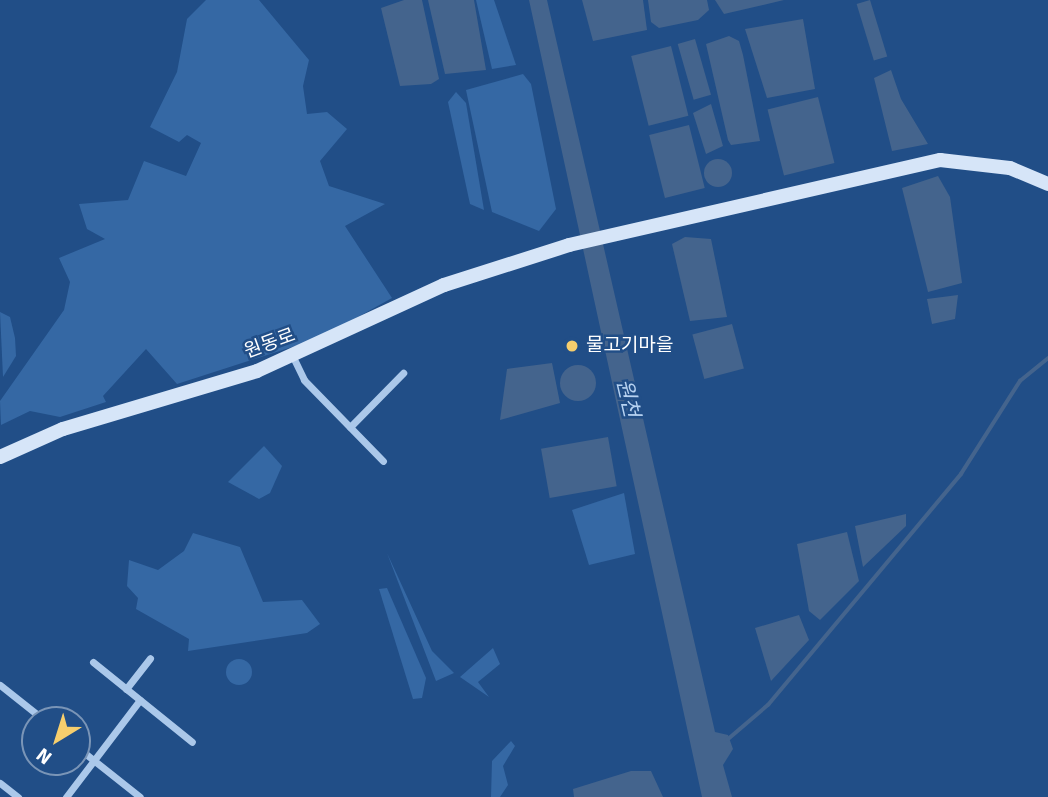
<!DOCTYPE html>
<meta charset="utf-8">
<style>
body{margin:0}
#map{position:relative;width:1048px;height:797px;overflow:hidden;background:#214e87;font-family:Signika,"Noto Sans KR",sans-serif}
div>[style]{position:absolute}
.green>*{inset:0;background:#3568a4}
.round{border-radius:50%}
.water>*{inset:0;background:#44648d;transform-origin:0 0}
.stream>*{height:3.5px;margin:-1.75px;padding:0 1.75px;transform-origin:1.75px;border-radius:1.75px;background:#44648d}
.street>*{height:7px;margin:-3.5px;padding:0 3.5px;transform-origin:3.5px;border-radius:3.5px;background:#abc8ea}
.secondary>*{height:14px;margin:-7px;padding:0 7px;transform-origin:7px;border-radius:7px;background:#d6e5f8}
.dots>*{width:19px;height:19px;translate:-50% -50%;box-sizing:border-box;border:4px solid #214e87;border-radius:50%}
span{translate:-50% -50%;white-space:nowrap;text-align:center;line-height:1.15;-webkit-text-stroke:5px #214e87;paint-order:stroke}
.street-label{font-size:19px;color:#fff}
.poi-label{font-size:19px;color:#fff}
.left{translate:0 -50%;text-align:left}
.water-label{font-size:21px;color:#b7d2f1;font-style:italic}
.north{position:absolute;left:21px;top:706px;width:70px;height:70px;box-sizing:border-box;background:#214e87;border:2px solid #7a95b7;border-radius:50%;rotate:218deg;font-size:19px;font-weight:700;line-height:28px;text-align:center;color:#fff}
.north::after{content:'';display:block;margin:auto;width:24px;height:32px;background:#f6ce6d;clip-path:polygon(50% 0,100% 100%,50% 72%,0 100%)}
</style>
<div id="map">
<div class="green">
<i style="clip-path:polygon(206px 0,259px 0,309px 60px,303px 86px,307px 114px,327px 112px,347px 129px,320px 161px,329px 186px,385px 204px,345px 226px,392px 298px,320px 338px,177px 384px,146px 349px,103px 396px,106px 402px,60px 417px,30px 411px,1px 425px,0 401px,64px 310px,70px 282px,59px 258px,105px 239px,87px 229px,79px 204px,128px 200px,144px 161px,186px 176px,201px 143px,187px 135px,179px 142px,150px 127px,177px 72px,187px 19px)"></i>
<i style="clip-path:polygon(476px 0,494px 0,516px 65px,492px 69px)"></i>
<i style="clip-path:polygon(523px 74px,531px 84px,556px 209px,539px 231px,492px 212px,466px 90px)"></i>
<i style="clip-path:polygon(456px 92px,466px 103px,484px 210px,470px 204px,448px 102px)"></i>
<i style="clip-path:polygon(0 312px,10px 317px,15px 338px,16px 356px,3px 377px)"></i>
<i style="clip-path:polygon(264px 446px,282px 466px,270px 493px,259px 499px,228px 482px)"></i>
<i style="clip-path:polygon(624px 493px,635px 554px,589px 565px,572px 510px)"></i>
<i style="clip-path:polygon(193px 533px,240px 547px,263px 602px,302px 600px,320px 624px,307px 633px,188px 651px,189px 639px,136px 609px,138px 598px,127px 586px,129px 560px,158px 570px,184px 551px)"></i>
<i style="clip-path:polygon(387px 553px,432px 651px,454px 673px,436px 681px)"></i>
<i style="clip-path:polygon(387px 588px,426px 678px,422px 698px,413px 699px,379px 589px)"></i>
<i style="clip-path:polygon(493px 648px,500px 664px,478px 682px,489px 697px,460px 677px)"></i>
<i class="round" style="left:226px;top:659px;width:26px;height:26px"></i>
<i style="clip-path:polygon(511px 741px,515px 746px,503px 766px,508px 785px,500px 797px,491px 797px,492px 761px)"></i>
</div>
<div class="water">
<i style="clip-path:polygon(404px 0,422px 0,439px 79px,431px 84px,400px 86px,381px 8px)"></i>
<i style="clip-path:polygon(428px 0,474px 0,486px 70px,445px 74px)"></i>
<i style="clip-path:polygon(529px 0,547px 0,715px 732px,728px 735px,733px 749px,723px 765px,732px 797px,702px 797px)"></i>
<i style="clip-path:polygon(582px 0,643px 0,647px 30px,593px 41px)"></i>
<i style="clip-path:polygon(648px 0,707px 0,709px 10px,698px 20px,659px 28px,651px 22px)"></i>
<i style="clip-path:polygon(715px 0,784px 0,724px 14px)"></i>
<i style="left:870px;top:0;width:59px;height:14px;rotate:73deg"></i>
<i style="clip-path:polygon(803px 19px,815px 89px,767px 98px,745px 29px)"></i>
<i style="clip-path:polygon(729px 36px,739px 41px,743px 55px,760px 141px,731px 145px,728px 140px,706px 44px)"></i>
<i style="left:695px;top:39px;width:58px;height:18px;rotate:74deg"></i>
<i style="left:671px;top:46px;width:72px;height:41px;rotate:76deg"></i>
<i style="clip-path:polygon(891px 70px,901px 99px,928px 144px,892px 151px,874px 78px)"></i>
<i style="left:818px;top:97px;width:68px;height:52px;rotate:76deg"></i>
<i style="clip-path:polygon(711px 104px,723px 146px,706px 154px,693px 113px)"></i>
<i style="left:689px;top:125px;width:65px;height:41px;rotate:76deg"></i>
<i class="round" style="left:704px;top:159px;width:28px;height:28px"></i>
<i style="clip-path:polygon(938px 176px,950px 197px,962px 283px,928px 292px,902px 188px)"></i>
<i style="clip-path:polygon(685px 237px,711px 239px,727px 317px,690px 321px,672px 244px)"></i>
<i style="clip-path:polygon(958px 295px,955px 319px,932px 324px,927px 299px)"></i>
<i style="left:732px;top:324px;width:46px;height:41px;rotate:75deg"></i>
<i style="clip-path:polygon(552px 363px,560px 403px,500px 420px,507px 369px)"></i>
<i class="round" style="left:560px;top:365px;width:36px;height:36px"></i>
<i style="left:608px;top:437px;width:50px;height:68px;rotate:80deg"></i>
<i style="clip-path:polygon(906px 514px,906px 526px,863px 567px,855px 526px)"></i>
<i style="clip-path:polygon(847px 532px,859px 581px,820px 620px,809px 611px,797px 544px)"></i>
<i style="clip-path:polygon(799px 615px,809px 640px,771px 681px,755px 628px)"></i>
<i style="clip-path:polygon(631px 771px,651px 771px,663px 797px,574px 797px,573px 789px)"></i>
</div>
<div class="stream">
<i style="left:727px;top:740px;width:54px;rotate:-40.5deg"></i>
<i style="left:768px;top:705px;width:301px;rotate:-50.1deg"></i>
<i style="left:961px;top:474px;width:110px;rotate:-57.6deg"></i>
<i style="left:1020px;top:381px;width:36px;rotate:-39deg"></i>
</div>
<div class="street">
<i style="left:293px;top:357px;width:25px;rotate:64deg"></i>
<i style="left:304px;top:380px;width:113px;rotate:45.7deg"></i>
<i style="left:350px;top:427px;width:76px;rotate:-45.5deg"></i>
<i style="left:93px;top:662px;width:127px;rotate:38.9deg"></i>
<i style="left:0;top:685px;width:56px;rotate:38.5deg"></i>
<i style="left:126px;top:689px;width:39px;rotate:-52deg"></i>
<i style="left:77px;top:747px;width:80px;rotate:38.4deg"></i>
<i style="left:0;top:783px;width:23px;rotate:38deg"></i>
<i style="left:66px;top:797px;width:122px;rotate:-52.7deg"></i>
</div>
<div class="secondary">
<i style="left:0;top:457px;width:69px;rotate:-24deg"></i>
<i style="left:63px;top:429px;width:202px;rotate:-16.6deg"></i>
<i style="left:257px;top:371px;width:206px;rotate:-24.7deg"></i>
<i style="left:444px;top:285px;width:131px;rotate:-17.7deg"></i>
<i style="left:569px;top:245px;width:381px;rotate:-12.9deg"></i>
<i style="left:940px;top:160px;width:70px;rotate:6.5deg"></i>
<i style="left:1010px;top:168px;width:41px;rotate:22.8deg"></i>
</div>
<div class="dots">
<i style="left:572px;top:346px;background:#f6ce6d"></i>
</div>
<div class="street-label">
<span style="left:270px;top:344px;rotate:-20deg">원동로</span>
</div>
<div class="poi-label">
<span class="left" style="left:586px;top:346px">물고기마을</span>
</div>
<div class="water-label">
<span style="left:628px;top:398px;rotate:77deg">원천</span>
</div>
<div class="north">N</div>
</div>
